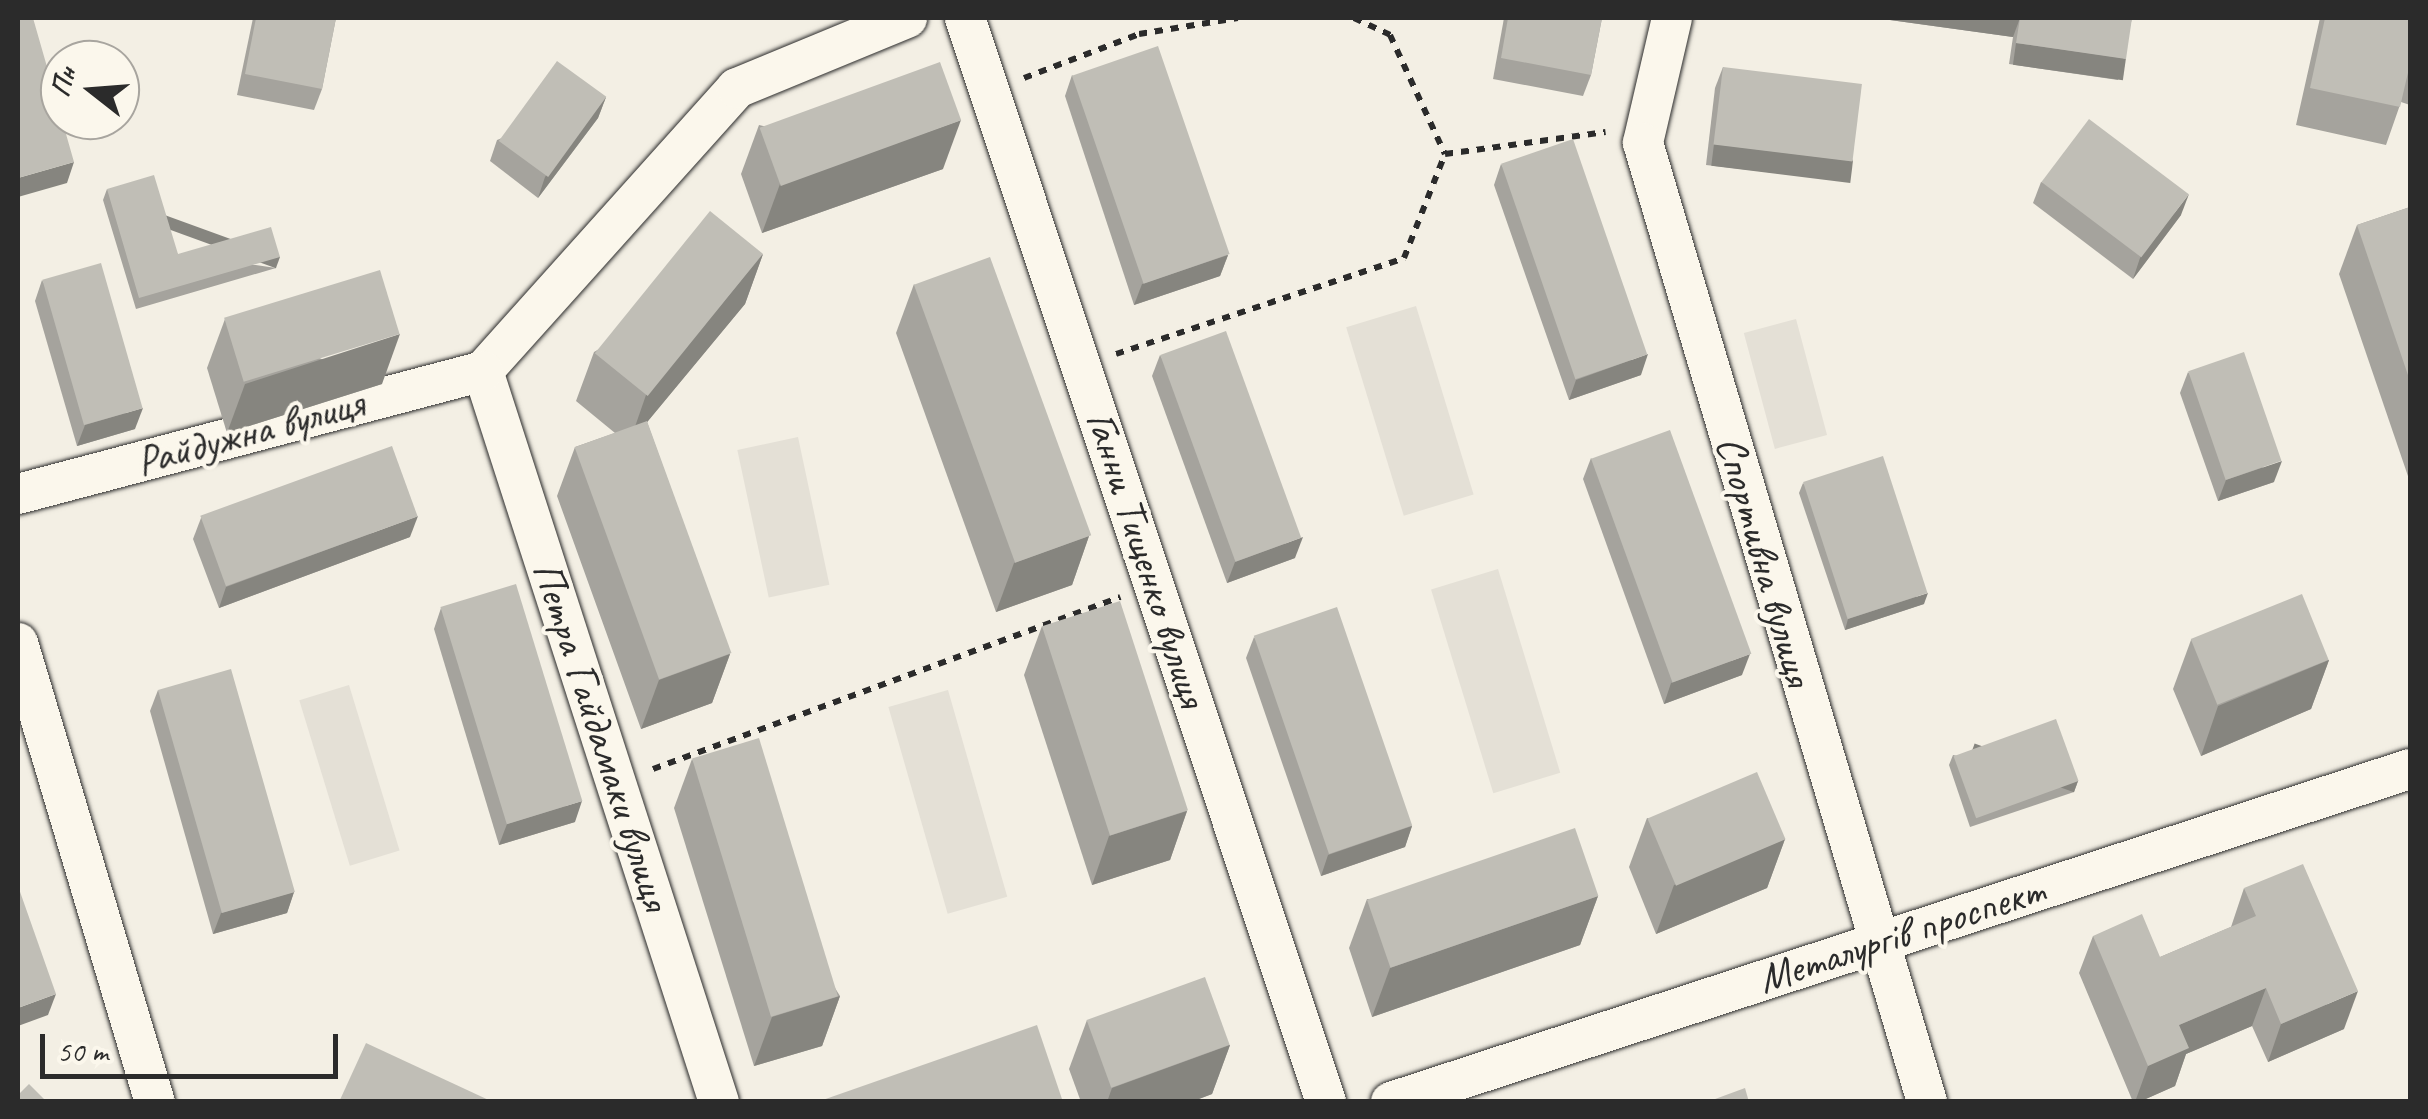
<!DOCTYPE html>
<meta charset="utf-8">
<style>
body{margin:0}
#map{position:relative;width:2428px;height:1119px;overflow:hidden;background:#f3efe4;font-family:Caveat,sans-serif}
div>[style]{position:absolute}
.built>*{inset:0;background:#e4e0d6;transform-origin:0 0}
.path>*{height:6px;margin-top:-3px;transform-origin:0;background:repeating-linear-gradient(90deg,#2b2b2b 0 8px,transparent 0 16px)}
.roads{filter:drop-shadow(0 0 2px #2b2b2b) drop-shadow(0 0 2px #2b2b2b)}
.street>*{height:40px;margin:-20px;padding:0 20px;transform-origin:20px;border-radius:20px;background:#fbf7ec}
.wall>*{inset:0;background:#a5a39d}
.shaded-wall>*{inset:0;background:#86857f;transform-origin:0 0}
.building>*{inset:0;background:#c0beb6;transform-origin:0 0}
span{translate:-50% -50%;white-space:nowrap;text-align:center;line-height:1.15;-webkit-text-stroke:8px #fbf7ec;paint-order:stroke}
.street-label{font-size:42px;color:#2b2b2b}
.frame{position:absolute;inset:0;border:20px solid #2b2b2b;pointer-events:none}
.north{position:absolute;left:40px;top:40px;width:100px;height:100px;box-sizing:border-box;background:#fbf7ec;border:2px solid #a8a59f;border-radius:50%;rotate:287deg;font-size:28px;font-weight:700;line-height:40px;text-align:center;color:#2b2b2b}
.north::after{content:'';display:block;margin:auto;width:35px;height:45px;background:#2b2b2b;clip-path:polygon(50% 0,100% 100%,50% 72%,0 100%)}
.scale{position:absolute;left:40px;top:1034px;width:298px;height:45px;box-sizing:border-box;border:5px solid #2b2b2b;border-top:0;padding-left:12px;font-size:30px;line-height:35px;white-space:nowrap;color:#2b2b2b;-webkit-text-stroke:8px #fbf7ec;paint-order:stroke}
</style>
<div id="map">
<div class="built">
<i style="left:1416px;top:306px;width:197px;height:73px;rotate:73deg"></i>
<i style="left:1796px;top:319px;width:120px;height:54px;rotate:75deg"></i>
<i style="left:798px;top:437px;width:151px;height:62px;rotate:78deg"></i>
<i style="left:1498px;top:569px;width:213px;height:70px;rotate:73deg"></i>
<i style="left:349px;top:685px;width:173px;height:52px;rotate:73deg"></i>
<i style="left:948px;top:690px;width:215px;height:62px;rotate:74deg"></i>
</div>
<div class="path">
<i style="left:1354px;top:18px;width:40px;rotate:25deg"></i>
<i style="left:1390px;top:35px;width:131px;rotate:65.2deg"></i>
<i style="left:1024px;top:78px;width:123px;rotate:-20.9deg"></i>
<i style="left:1139px;top:34px;width:100px;rotate:-9.2deg"></i>
<i style="left:1116px;top:354px;width:304px;rotate:-18.4deg"></i>
<i style="left:1404px;top:258px;width:112px;rotate:-68.5deg"></i>
<i style="left:1445px;top:154px;width:162px;rotate:-7.8deg"></i>
<i style="left:653px;top:769px;width:498px;rotate:-20.2deg"></i>
</div>
<div class="roads">
<div class="street">
<i style="left:965px;top:18px;width:1143px;rotate:71.58deg"></i>
<i style="left:1672px;top:18px;width:128px;rotate:103.1deg"></i>
<i style="left:1643px;top:143px;width:1000px;rotate:73.5deg"></i>
<i style="left:483px;top:371px;width:768px;rotate:72.11deg"></i>
<i style="left:483px;top:371px;width:380px;rotate:-48.1deg"></i>
<i style="left:737px;top:88px;width:184px;rotate:-22.4deg"></i>
<i style="left:18px;top:494px;width:481px;rotate:-14.8deg"></i>
<i style="left:18px;top:643px;width:479px;rotate:73.4deg"></i>
<i style="left:1391px;top:1102px;width:1072px;rotate:-18.1deg"></i>
</div>
</div>
<div class="wall">
<i style="clip-path:polygon(253px 18px,336px 18px,322px 89px,314px 110px,237px 95px)"></i>
<i style="clip-path:polygon(1504px 18px,1602px 18px,1591px 75px,1583px 96px,1493px 79px)"></i>
<i style="clip-path:polygon(1890px 18px,2132px 18px,2118px 80px,2009px 64px,2013px 37px,1890px 20px)"></i>
<i style="clip-path:polygon(2320px 18px,2410px 18px,2410px 105px,2401px 102px,2386px 145px,2296px 125px)"></i>
<i style="clip-path:polygon(1723px 67px,1853px 160px,1845px 181px,1706px 165px,1715px 88px)"></i>
<i style="clip-path:polygon(1072px 75px,1228px 255px,1220px 276px,1134px 305px,1065px 96px)"></i>
<i style="clip-path:polygon(606px 97px,598px 118px,538px 198px,490px 161px,497px 140px)"></i>
<i style="clip-path:polygon(759px 125px,943px 169px,762px 233px,741px 174px)"></i>
<i style="clip-path:polygon(1501px 164px,1641px 375px,1569px 400px,1494px 185px)"></i>
<i style="clip-path:polygon(2041px 182px,2181px 215px,2133px 279px,2033px 203px)"></i>
<i style="clip-path:polygon(107px 189px,178px 254px,276px 268px,136px 309px,103px 200px)"></i>
<i style="clip-path:polygon(2410px 207px,2410px 482px,2339px 274px,2357px 225px)"></i>
<i style="clip-path:polygon(763px 254px,745px 304px,647px 422px,730px 654px,712px 703px,641px 729px,557px 496px,575px 447px,615px 433px,576px 401px,594px 352px)"></i>
<i style="clip-path:polygon(42px 280px,135px 429px,77px 446px,35px 301px)"></i>
<i style="clip-path:polygon(914px 284px,1089px 536px,1072px 585px,996px 612px,896px 333px)"></i>
<i style="clip-path:polygon(225px 319px,382px 384px,227px 433px,207px 368px)"></i>
<i style="clip-path:polygon(1160px 355px,1295px 558px,1227px 583px,1152px 376px)"></i>
<i style="clip-path:polygon(2188px 372px,2274px 482px,2218px 501px,2180px 393px)"></i>
<i style="clip-path:polygon(1591px 458px,1742px 675px,1664px 704px,1583px 479px)"></i>
<i style="clip-path:polygon(1803px 483px,1924px 604px,1845px 630px,1799px 493px)"></i>
<i style="clip-path:polygon(201px 518px,410px 537px,219px 608px,193px 539px)"></i>
<i style="clip-path:polygon(441px 608px,575px 822px,499px 845px,434px 629px)"></i>
<i style="clip-path:polygon(1042px 626px,1187px 811px,1170px 860px,1092px 885px,1024px 675px)"></i>
<i style="clip-path:polygon(1254px 637px,1412px 826px,1405px 847px,1321px 876px,1246px 658px)"></i>
<i style="clip-path:polygon(2191px 640px,2329px 660px,2311px 709px,2201px 756px,2173px 689px)"></i>
<i style="clip-path:polygon(158px 690px,294px 892px,287px 913px,213px 934px,150px 711px)"></i>
<i style="clip-path:polygon(1953px 755px,2078px 781px,2074px 792px,1970px 827px,1949px 765px)"></i>
<i style="clip-path:polygon(692px 759px,840px 996px,822px 1046px,754px 1066px,674px 808px)"></i>
<i style="clip-path:polygon(1647px 818px,1785px 839px,1767px 888px,1656px 934px,1629px 867px)"></i>
<i style="clip-path:polygon(2244px 888px,2344px 1029px,2268px 1062px,2252px 1026px,2186px 1054px,2175px 1086px,2139px 1102px,2133px 1102px,2079px 973px,2093px 936px,2160px 957px,2231px 927px)"></i>
<i style="clip-path:polygon(1598px 896px,1580px 945px,1372px 1017px,1349px 948px,1367px 899px)"></i>
<i style="clip-path:polygon(1087px 1020px,1230px 1045px,1212px 1094px,1191px 1102px,1081px 1102px,1069px 1069px)"></i>
</div>
<div class="shaded-wall">
<i style="clip-path:polygon(1891px 18px,2020px 18px,2013px 37px,1890px 20px)"></i>
<i style="left:2016px;top:43px;width:111px;height:22px;rotate:8deg"></i>
<i style="clip-path:polygon(606px 97px,598px 118px,538px 198px,545px 177px)"></i>
<i style="clip-path:polygon(961px 120px,943px 169px,762px 233px,780px 184px)"></i>
<i style="left:1714px;top:144px;width:140px;height:22px;rotate:7deg"></i>
<i style="clip-path:polygon(74px 162px,67px 183px,18px 197px,18px 178px)"></i>
<i style="clip-path:polygon(2189px 194px,2181px 215px,2133px 279px,2140px 258px)"></i>
<i style="clip-path:polygon(763px 254px,745px 304px,629px 444px,646px 395px)"></i>
<i style="clip-path:polygon(1228px 255px,1220px 276px,1134px 305px,1142px 284px)"></i>
<i style="left:280px;top:257px;width:12px;height:147px;rotate:110deg"></i>
<i style="clip-path:polygon(400px 334px,382px 384px,227px 433px,245px 384px)"></i>
<i style="clip-path:polygon(1648px 354px,1641px 375px,1569px 400px,1576px 380px)"></i>
<i style="clip-path:polygon(143px 408px,135px 429px,77px 446px,85px 425px)"></i>
<i style="clip-path:polygon(2282px 461px,2274px 482px,2218px 501px,2226px 480px)"></i>
<i style="clip-path:polygon(418px 516px,410px 537px,219px 608px,226px 587px)"></i>
<i style="clip-path:polygon(1089px 536px,1072px 585px,996px 612px,1014px 563px)"></i>
<i style="clip-path:polygon(1303px 537px,1295px 558px,1227px 583px,1235px 562px)"></i>
<i style="clip-path:polygon(1928px 593px,1924px 604px,1845px 630px,1848px 619px)"></i>
<i style="clip-path:polygon(730px 654px,712px 703px,641px 729px,659px 680px)"></i>
<i style="clip-path:polygon(1750px 654px,1742px 675px,1664px 704px,1671px 683px)"></i>
<i style="clip-path:polygon(2329px 660px,2311px 709px,2201px 756px,2218px 706px)"></i>
<i style="left:2078px;top:781px;width:12px;height:110px;rotate:110deg"></i>
<i style="clip-path:polygon(582px 801px,575px 822px,499px 845px,507px 824px)"></i>
<i style="clip-path:polygon(1187px 811px,1170px 860px,1092px 885px,1109px 836px)"></i>
<i style="clip-path:polygon(1412px 826px,1405px 847px,1321px 876px,1328px 855px)"></i>
<i style="clip-path:polygon(1785px 839px,1767px 888px,1656px 934px,1674px 885px)"></i>
<i style="clip-path:polygon(294px 892px,287px 913px,213px 934px,221px 913px)"></i>
<i style="clip-path:polygon(1598px 896px,1580px 945px,1372px 1017px,1390px 968px)"></i>
<i style="clip-path:polygon(2266px 988px,2252px 1026px,2186px 1054px,2175px 1086px,2139px 1102px,2135px 1102px,2148px 1066px,2179px 1025px)"></i>
<i style="clip-path:polygon(2358px 991px,2344px 1029px,2268px 1062px,2281px 1024px)"></i>
<i style="clip-path:polygon(56px 994px,48px 1015px,18px 1026px,18px 1008px)"></i>
<i style="clip-path:polygon(840px 996px,822px 1046px,754px 1066px,772px 1017px)"></i>
<i style="clip-path:polygon(1230px 1045px,1212px 1094px,1191px 1102px,1107px 1102px,1112px 1088px)"></i>
</div>
<div class="building">
<i style="clip-path:polygon(18px 18px,33px 18px,60px 112px,60px 120px,62px 120px,74px 162px,18px 178px)"></i>
<i style="clip-path:polygon(256px 18px,336px 18px,322px 89px,245px 74px)"></i>
<i style="clip-path:polygon(1508px 18px,1602px 18px,1591px 75px,1501px 58px)"></i>
<i style="clip-path:polygon(2020px 18px,2132px 18px,2126px 59px,2016px 43px)"></i>
<i style="clip-path:polygon(2325px 18px,2410px 18px,2410px 64px,2400px 107px,2310px 88px)"></i>
<i style="left:1158px;top:46px;width:220px;height:91px;rotate:71deg"></i>
<i style="left:557px;top:61px;width:61px;height:99px;rotate:36deg"></i>
<i style="left:940px;top:62px;width:62px;height:192px;rotate:70deg"></i>
<i style="left:1723px;top:67px;width:140px;height:78px;rotate:7deg"></i>
<i style="left:2089px;top:119px;width:125px;height:79px;rotate:37deg"></i>
<i style="left:1573px;top:139px;width:228px;height:76px;rotate:71deg"></i>
<i style="clip-path:polygon(154px 175px,178px 254px,271px 227px,280px 257px,139px 298px,107px 189px)"></i>
<i style="clip-path:polygon(2410px 207px,2410px 381px,2357px 225px)"></i>
<i style="left:710px;top:211px;width:68px;height:183px;rotate:39deg"></i>
<i style="left:990px;top:257px;width:296px;height:81px;rotate:70deg"></i>
<i style="left:101px;top:263px;width:151px;height:61px;rotate:74deg"></i>
<i style="left:380px;top:270px;width:67px;height:163px;rotate:73deg"></i>
<i style="left:1226px;top:331px;width:220px;height:70px;rotate:70deg"></i>
<i style="left:2244px;top:352px;width:115px;height:59px;rotate:71deg"></i>
<i style="left:647px;top:421px;width:247px;height:77px;rotate:70deg"></i>
<i style="left:1670px;top:430px;width:238px;height:84px;rotate:70deg"></i>
<i style="left:392px;top:446px;width:75px;height:204px;rotate:70deg"></i>
<i style="left:1883px;top:456px;width:144px;height:84px;rotate:72deg"></i>
<i style="left:516px;top:584px;width:227px;height:79px;rotate:73deg"></i>
<i style="left:2302px;top:594px;width:71px;height:120px;rotate:68deg"></i>
<i style="left:1120px;top:601px;width:220px;height:82px;rotate:72deg"></i>
<i style="left:1337px;top:607px;width:231px;height:88px;rotate:71deg"></i>
<i style="left:231px;top:669px;width:232px;height:76px;rotate:74deg"></i>
<i style="left:2056px;top:719px;width:66px;height:109px;rotate:70deg"></i>
<i style="left:759px;top:738px;width:270px;height:70px;rotate:73deg"></i>
<i style="left:1757px;top:772px;width:73px;height:119px;rotate:67deg"></i>
<i style="left:1575px;top:828px;width:72px;height:220px;rotate:71deg"></i>
<i style="clip-path:polygon(2303px 864px,2358px 991px,2281px 1024px,2266px 988px,2179px 1025px,2189px 1048px,2148px 1066px,2093px 936px,2142px 914px,2160px 957px,2256px 916px,2244px 888px)"></i>
<i style="clip-path:polygon(18px 886px,56px 994px,18px 1008px)"></i>
<i style="left:1205px;top:977px;width:72px;height:126px;rotate:70deg"></i>
<i style="clip-path:polygon(1037px 1025px,1063px 1102px,817px 1102px)"></i>
<i style="clip-path:polygon(366px 1043px,493px 1102px,339px 1102px)"></i>
<i style="clip-path:polygon(29px 1084px,47px 1102px,18px 1102px,18px 1095px)"></i>
<i style="clip-path:polygon(1745px 1088px,1749px 1102px,1707px 1102px)"></i>
</div>
<div class="street-label">
<span style="left:250px;top:433px;rotate:-15deg">Райдужна вулиця</span>
<span style="left:1146px;top:559px;rotate:72deg">Ганни Тищенко вулиця</span>
<span style="left:1764px;top:561px;rotate:74deg">Спортивна вулиця</span>
<span style="left:601px;top:736px;rotate:72deg">Петра Гайдамаки вулиця</span>
<span style="left:1901px;top:935px;rotate:-18deg">Металургів проспект</span>
</div>
<div class="frame"></div>
<div class="north">Пн</div>
<div class="scale">50 m</div>
</div>
